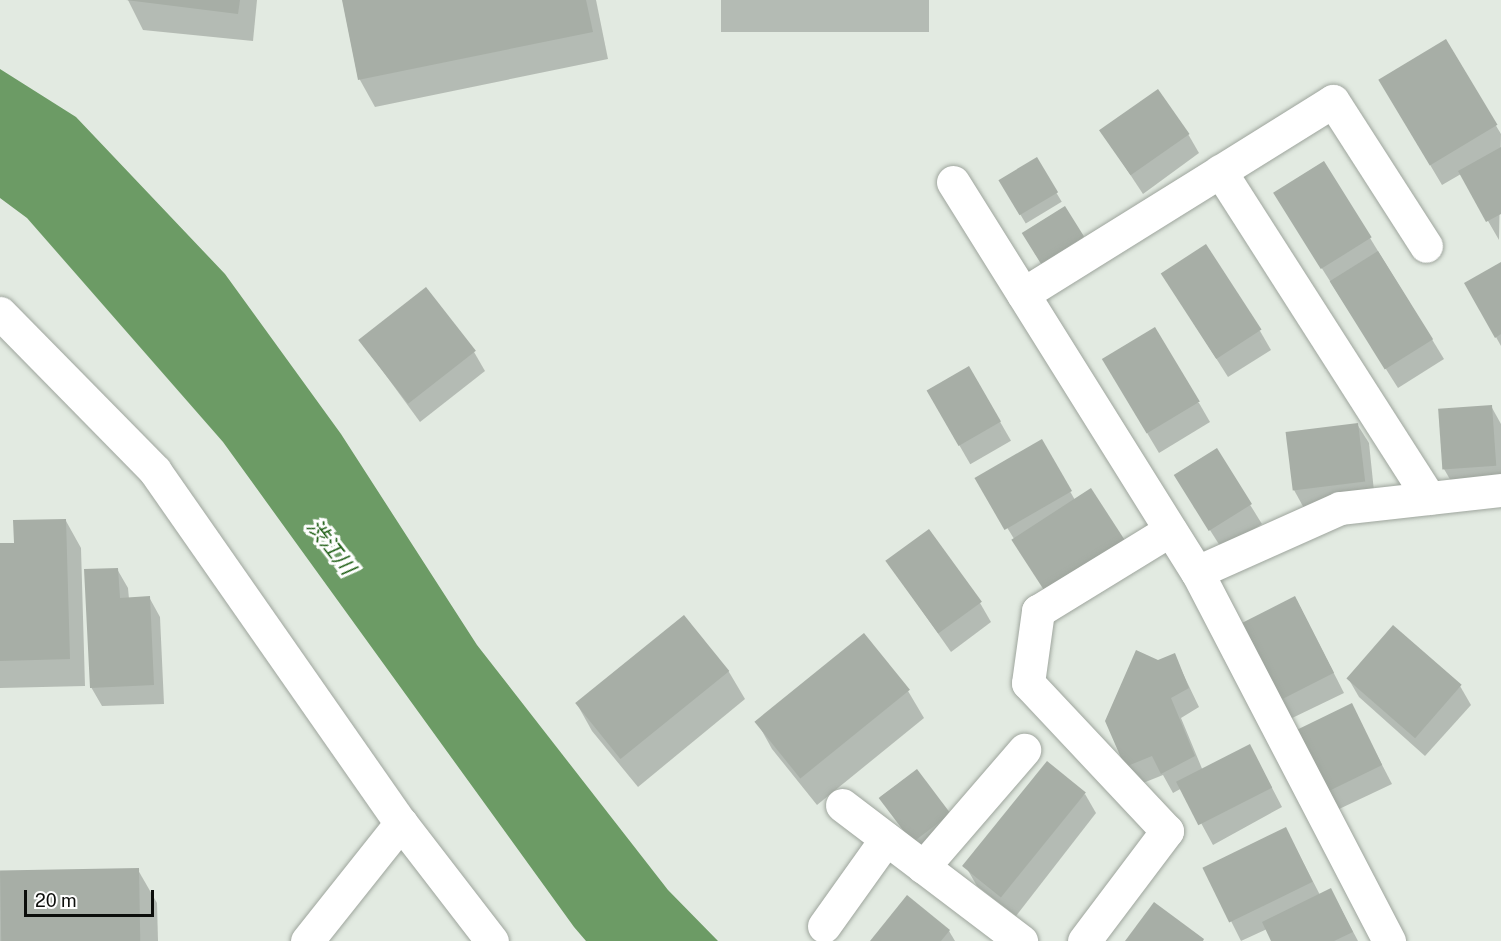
<!DOCTYPE html>
<meta charset="utf-8">
<style>
body{margin:0}
#map{position:relative;width:1501px;height:941px;overflow:hidden;background:#e2eae1;font-family:"Public Sans","Noto Sans JP",sans-serif}
div>[style]{position:absolute}
.water>*{inset:0;background:#6c9b65}
.shadow>*{inset:0;background:#0003;transform-origin:0 0}
.building>*{inset:0;background:#a7aea6;transform-origin:0 0}
.roads{filter:drop-shadow(0 0 2px #9ea59d) drop-shadow(0 0 2px #9ea59d)}
.minor>*{height:33px;margin:-16.5px;padding:0 16.5px;transform-origin:16.5px;border-radius:16.5px;background:#fff}
span{translate:-50% -50%;white-space:nowrap;text-align:center;line-height:1.15;-webkit-text-stroke:6px #fff;paint-order:stroke}
.water-label{font-size:21px;color:#1a5b10;font-style:italic}
.scale{position:absolute;left:24px;top:890px;width:130px;height:27px;box-sizing:border-box;border:3px solid #0c0e0b;border-top:0;padding-left:8px;font-size:18px;line-height:21px;white-space:nowrap;color:#0c0e0b;-webkit-text-stroke:4px #fff;paint-order:stroke}
</style>
<div id="map">
<div class="water">
<i style="clip-path:polygon(0 69px,76px 117px,225px 274px,341px 434px,477px 645px,668px 890px,718px 941px,586px 941px,574px 927px,223px 442px,27px 218px,0 198px)"></i>
</div>
<div class="shadow">
<i style="clip-path:polygon(128px 0,257px 0,253px 41px,143px 30px)"></i>
<i style="clip-path:polygon(343px 0,596px 0,608px 59px,375px 107px,360px 80px)"></i>
<i style="left:721px;top:0;width:208px;height:32px"></i>
<i style="clip-path:polygon(1445px 41px,1501px 134px,1499px 240px,1461px 174px,1442px 185px,1391px 99px)"></i>
<i style="clip-path:polygon(1102px 132px,1188px 134px,1199px 153px,1143px 194px)"></i>
<i style="left:1036px;top:159px;width:50px;height:42px;rotate:59deg"></i>
<i style="left:1065px;top:208px;width:45px;height:49px;rotate:59deg"></i>
<i style="clip-path:polygon(1286px 212px,1370px 238px,1444px 359px,1398px 388px)"></i>
<i style="clip-path:polygon(1501px 263px,1501px 346px,1466px 284px)"></i>
<i style="clip-path:polygon(1174px 292px,1260px 331px,1271px 350px,1228px 377px)"></i>
<i style="clip-path:polygon(360px 340px,474px 352px,485px 371px,420px 422px)"></i>
<i style="left:969px;top:368px;width:84px;height:47px;rotate:60deg"></i>
<i style="clip-path:polygon(1115px 379px,1199px 403px,1210px 422px,1159px 453px)"></i>
<i style="clip-path:polygon(1491px 406px,1501px 424px,1501px 486px,1455px 488px,1444px 469px)"></i>
<i style="clip-path:polygon(1357px 424px,1369px 443px,1375px 501px,1305px 510px,1294px 490px)"></i>
<i style="clip-path:polygon(1041px 441px,1075px 500px,1060px 613px,977px 479px)"></i>
<i style="clip-path:polygon(1216px 450px,1262px 524px,1222px 549px,1187px 494px)"></i>
<i style="clip-path:polygon(66px 521px,81px 548px,85px 686px,0 688px,0 545px,15px 544px)"></i>
<i style="clip-path:polygon(887px 561px,980px 603px,991px 622px,951px 652px)"></i>
<i style="clip-path:polygon(117px 569px,128px 588px,129px 599px,149px 597px,160px 617px,164px 704px,102px 706px,91px 687px)"></i>
<i style="clip-path:polygon(1295px 597px,1344px 693px,1288px 720px,1278px 701px)"></i>
<i style="clip-path:polygon(684px 617px,729px 672px,745px 699px,638px 787px,592px 731px,577px 704px)"></i>
<i style="clip-path:polygon(1174px 655px,1199px 707px,1181px 718px,1203px 771px,1260px 765px,1282px 807px,1213px 845px,1182px 788px,1173px 793px,1163px 775px,1138px 785px,1127px 766px,1158px 662px)"></i>
<i style="clip-path:polygon(1348px 678px,1460px 686px,1471px 705px,1425px 756px,1359px 697px)"></i>
<i style="clip-path:polygon(908px 691px,924px 718px,817px 805px,772px 749px,757px 722px)"></i>
<i style="clip-path:polygon(1351px 705px,1392px 784px,1337px 810px,1326px 791px)"></i>
<i style="left:916px;top:771px;width:77px;height:44px;rotate:54deg"></i>
<i style="clip-path:polygon(1085px 794px,1096px 813px,1016px 916px,977px 886px,966px 867px)"></i>
<i style="clip-path:polygon(1286px 829px,1320px 895px,1331px 890px,1358px 941px,1273px 941px,1267px 929px,1241px 941px,1205px 869px)"></i>
<i style="clip-path:polygon(138px 870px,157px 903px,158px 941px,0 941px,0 872px)"></i>
<i style="clip-path:polygon(949px 931px,955px 941px,872px 941px)"></i>
</div>
<div class="building">
<i style="clip-path:polygon(126px 0,240px 0,238px 14px)"></i>
<i style="clip-path:polygon(342px 0,586px 0,593px 32px,358px 80px)"></i>
<i style="left:1446px;top:39px;width:100px;height:79px;rotate:59deg"></i>
<i style="left:1158px;top:89px;width:55px;height:72px;rotate:55deg"></i>
<i style="clip-path:polygon(1501px 147px,1501px 214px,1486px 222px,1458px 171px)"></i>
<i style="left:1037px;top:157px;width:41px;height:45px;rotate:59deg"></i>
<i style="left:1324px;top:161px;width:90px;height:60px;rotate:58deg"></i>
<i style="left:1065px;top:206px;width:36px;height:51px;rotate:58deg"></i>
<i style="left:1206px;top:244px;width:102px;height:54px;rotate:57deg"></i>
<i style="left:1378px;top:251px;width:104px;height:57px;rotate:58deg"></i>
<i style="clip-path:polygon(1501px 262px,1501px 334px,1495px 338px,1464px 283px)"></i>
<i style="left:426px;top:287px;width:81px;height:86px;rotate:52deg"></i>
<i style="left:1155px;top:327px;width:87px;height:62px;rotate:59deg"></i>
<i style="left:969px;top:366px;width:64px;height:49px;rotate:60deg"></i>
<i style="left:1492px;top:405px;width:61px;height:54px;rotate:86deg"></i>
<i style="left:1358px;top:423px;width:59px;height:73px;rotate:83deg"></i>
<i style="left:1042px;top:439px;width:60px;height:78px;rotate:60deg"></i>
<i style="left:1217px;top:448px;width:66px;height:51px;rotate:58deg"></i>
<i style="left:1091px;top:488px;width:67px;height:95px;rotate:57deg"></i>
<i style="clip-path:polygon(66px 519px,70px 659px,0 661px,0 543px,14px 543px,13px 520px)"></i>
<i style="left:929px;top:529px;width:90px;height:54px;rotate:54deg"></i>
<i style="clip-path:polygon(118px 568px,120px 598px,150px 596px,154px 685px,90px 688px,84px 569px)"></i>
<i style="left:1295px;top:596px;width:86px;height:64px;rotate:63deg"></i>
<i style="left:684px;top:615px;width:72px;height:140px;rotate:51deg"></i>
<i style="left:1393px;top:625px;width:91px;height:71px;rotate:41deg"></i>
<i style="left:864px;top:633px;width:73px;height:141px;rotate:51deg"></i>
<i style="clip-path:polygon(1136px 650px,1158px 660px,1175px 653px,1189px 688px,1171px 698px,1195px 756px,1161px 774px,1152px 756px,1125px 767px,1105px 721px)"></i>
<i style="left:1352px;top:703px;width:69px;height:64px;rotate:64deg"></i>
<i style="left:1250px;top:744px;width:49px;height:83px;rotate:63deg"></i>
<i style="left:1047px;top:761px;width:50px;height:135px;rotate:39deg"></i>
<i style="left:917px;top:769px;width:56px;height:48px;rotate:53deg"></i>
<i style="left:1286px;top:827px;width:61px;height:93px;rotate:64deg"></i>
<i style="left:139px;top:868px;width:73px;height:139px;rotate:89deg"></i>
<i style="clip-path:polygon(1331px 888px,1353px 932px,1334px 941px,1271px 941px,1262px 922px)"></i>
<i style="clip-path:polygon(907px 895px,950px 930px,941px 941px,870px 941px)"></i>
<i style="clip-path:polygon(1154px 902px,1204px 939px,1203px 941px,1125px 941px)"></i>
</div>
<div class="roads">
<div class="minor">
<i style="left:1220px;top:171px;width:388px;rotate:57.4deg"></i>
<i style="left:953px;top:182px;width:460px;rotate:58deg"></i>
<i style="left:1197px;top:572px;width:416px;rotate:62.5deg"></i>
<i style="left:1023px;top:294px;width:365px;rotate:-31.9deg"></i>
<i style="left:1333px;top:101px;width:172px;rotate:57.3deg"></i>
<i style="left:0;top:313px;width:221px;rotate:45.5deg"></i>
<i style="left:155px;top:471px;width:429px;rotate:55.1deg"></i>
<i style="left:401px;top:823px;width:149px;rotate:52.4deg"></i>
<i style="left:1197px;top:572px;width:157px;rotate:-24.1deg"></i>
<i style="left:1340px;top:508px;width:162px;rotate:-6.4deg"></i>
<i style="left:842px;top:805px;width:225px;rotate:37.2deg"></i>
<i style="left:923px;top:867px;width:155px;rotate:-49.2deg"></i>
<i style="left:824px;top:926px;width:107px;rotate:-54.5deg"></i>
<i style="left:307px;top:941px;width:151px;rotate:-51.5deg"></i>
<i style="left:1084px;top:941px;width:138px;rotate:-53deg"></i>
<i style="left:1167px;top:831px;width:203px;rotate:-133.2deg"></i>
<i style="left:1028px;top:683px;width:73px;rotate:-82.1deg"></i>
<i style="left:1038px;top:611px;width:155px;rotate:-31.5deg"></i>
</div>
</div>
<div class="water-label">
<span style="left:331px;top:547px;rotate:52deg">渋江川</span>
</div>
<div class="scale">20 m</div>
</div>
